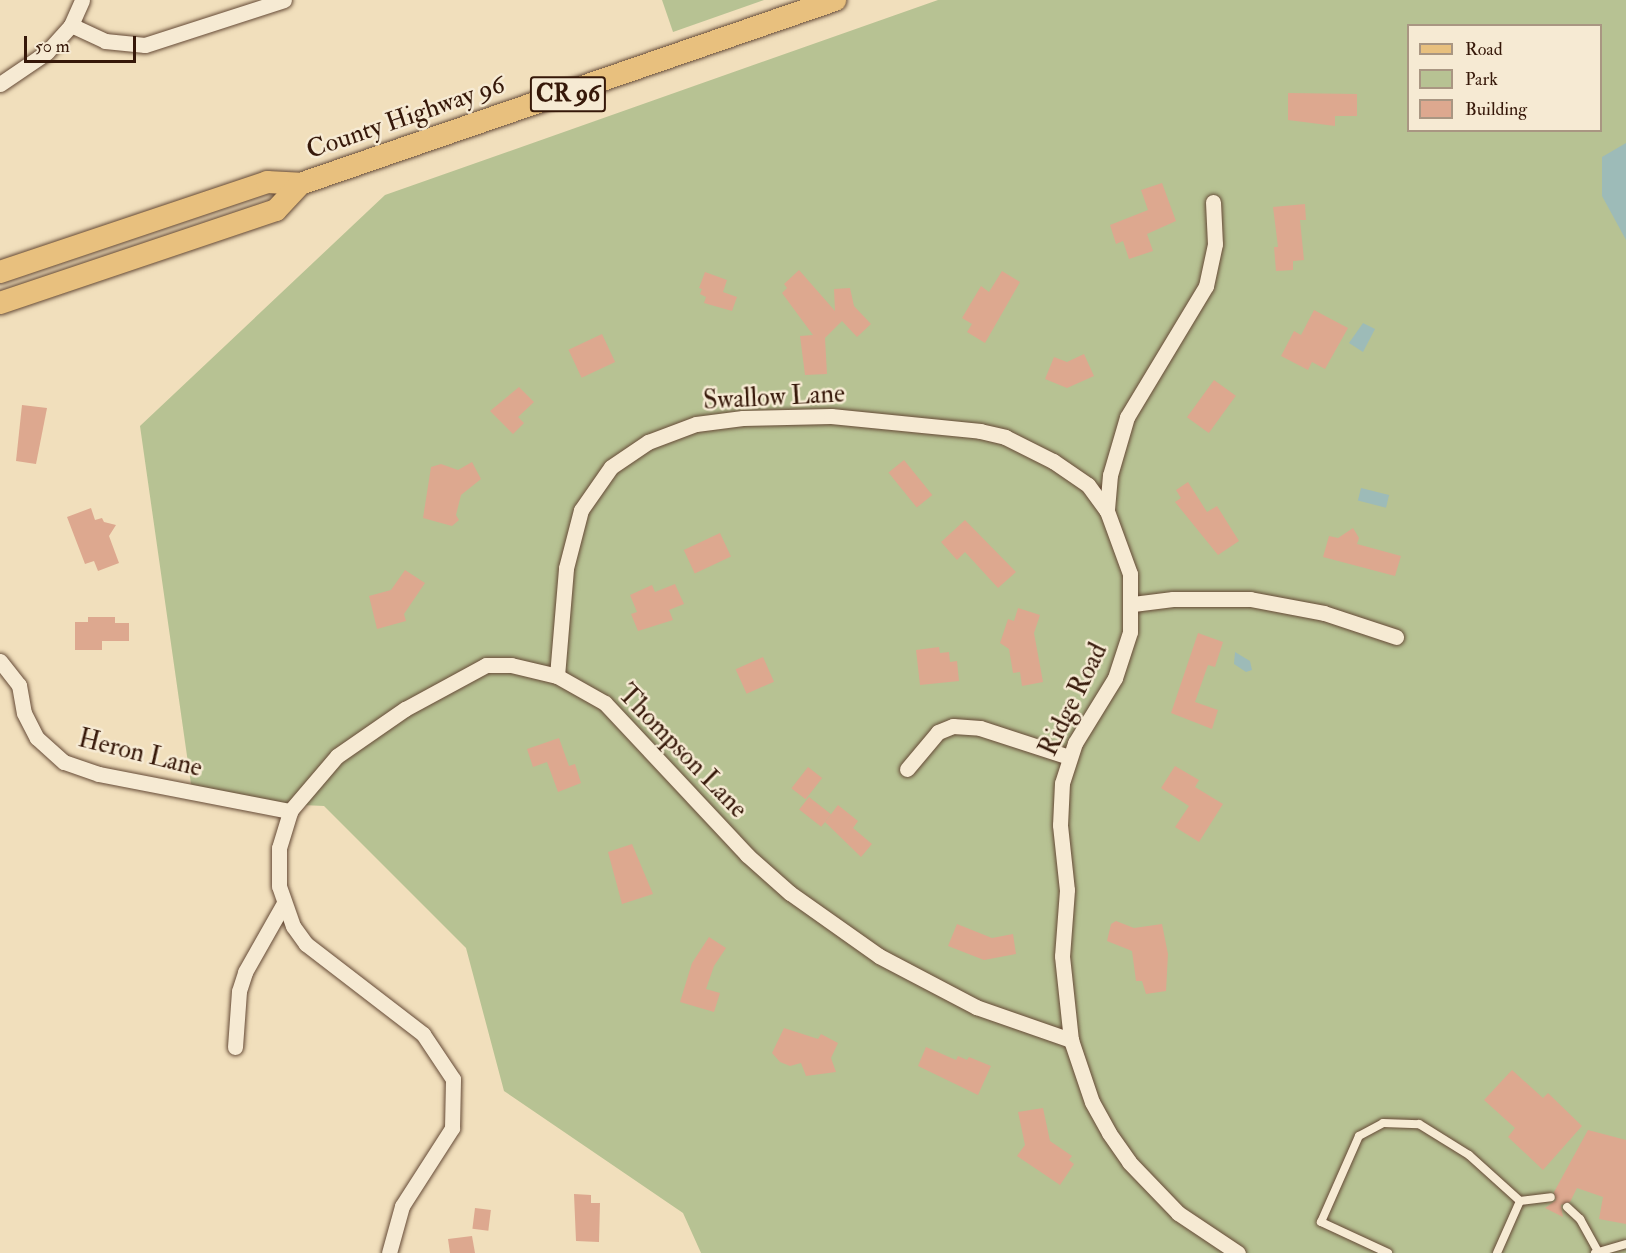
<!DOCTYPE html>
<style>
body{margin:0}
#map{position:relative;width:1626px;height:1253px;overflow:hidden;background:#f1dfbc;font-family:"IM FELL Double Pica",serif}
div>[style]{position:absolute}
.green>*{inset:0;background:#b7c293}
.water>*{inset:0;background:#9dbbb8;transform-origin:0 0}
.building>*{inset:0;background:#dda88f;transform-origin:0 0}
.roads{filter:drop-shadow(0 0 2px #654a36) drop-shadow(0 0 2px #654a36)}
.service>*{height:8px;margin:-4px;padding:0 4px;transform-origin:4px;border-radius:4px;background:#f6ead3}
.minor>*{height:15px;margin:-7.5px;padding:0 7.5px;transform-origin:7.5px;border-radius:7.5px;background:#f6ead3}
.primary>*{height:22px;margin:-11px;padding:0 11px;transform-origin:11px;border-radius:11px;background:#e8c07e}
span{translate:-50% -50%;white-space:nowrap;text-align:center;line-height:1.15;-webkit-text-stroke:5px #f6ead3;paint-order:stroke}
.shield-label span{padding:2px 4px;background:#f6ead3;border:2px solid;border-radius:4px;-webkit-text-stroke-width:0}
.shield-label{font-size:24px;color:#361809;font-weight:700}
.street-label{font-size:26px;color:#361809}
.legend{position:absolute;left:1407px;top:24px;width:195px;height:108px;box-sizing:border-box;background:#f6ead3;border:2px solid #a99682;margin:0;padding:8px 10px;list-style:none;font-size:18px;color:#361809}
.legend li{display:flex;align-items:center;gap:12px;height:30px}
.legend b{width:30px;border:2px solid #a99682}
.scale{position:absolute;left:24px;top:36px;width:112px;height:27px;box-sizing:border-box;border:3px solid #361809;border-top:0;padding-left:8px;font-size:18px;line-height:21px;white-space:nowrap;color:#361809;-webkit-text-stroke:4px #f6ead3;paint-order:stroke}
</style>
<div id="map">
<div class="green">
<i style="clip-path:polygon(662px 0,764px 0,673px 32px)"></i>
<i style="clip-path:polygon(evenodd,938px 0,1626px 0,1626px 1253px,701px 1253px,683px 1213px,504px 1091px,466px 948px,324px 806px,238px 802px,191px 784px,140px 426px,385px 195px,938px 0,1408px 26px,1600px 26px,1600px 130px,1408px 130px,1408px 26px)"></i>
</div>
<div class="water">
<i style="clip-path:polygon(1626px 143px,1626px 240px,1602px 196px,1602px 157px)"></i>
<i style="clip-path:polygon(1363px 323px,1375px 329px,1363px 352px,1349px 343px)"></i>
<i style="left:1361px;top:488px;width:29px;height:13px;rotate:14deg"></i>
<i style="clip-path:polygon(1235px 652px,1250px 661px,1252px 670px,1246px 672px,1234px 664px)"></i>
</div>
<div class="building">
<i style="clip-path:polygon(1288px 93px,1357px 94px,1357px 116px,1335px 116px,1335px 126px,1288px 120px)"></i>
<i style="clip-path:polygon(1162px 183px,1176px 221px,1147px 234px,1153px 251px,1129px 259px,1123px 241px,1116px 244px,1110px 225px,1148px 210px,1141px 190px)"></i>
<i style="clip-path:polygon(1305px 204px,1306px 220px,1300px 220px,1304px 260px,1293px 261px,1293px 270px,1276px 271px,1274px 247px,1278px 247px,1273px 207px)"></i>
<i style="clip-path:polygon(799px 270px,835px 311px,834px 289px,850px 288px,854px 306px,871px 324px,857px 337px,842px 321px,825px 338px,827px 374px,805px 375px,800px 336px,813px 335px,782px 293px,787px 288px,784px 284px)"></i>
<i style="clip-path:polygon(1002px 271px,1020px 282px,985px 343px,967px 332px,972px 324px,962px 318px,981px 286px,989px 292px)"></i>
<i style="clip-path:polygon(705px 272px,727px 280px,723px 292px,737px 297px,732px 311px,704px 303px,706px 297px,700px 294px,702px 289px,699px 288px)"></i>
<i style="clip-path:polygon(1314px 310px,1348px 328px,1325px 369px,1312px 362px,1308px 370px,1281px 356px,1294px 331px,1301px 335px)"></i>
<i style="left:602px;top:334px;width:31px;height:37px;rotate:65deg"></i>
<i style="clip-path:polygon(1084px 354px,1094px 376px,1067px 388px,1045px 379px,1054px 357px,1067px 362px)"></i>
<i style="left:1214px;top:380px;width:27px;height:46px;rotate:36deg"></i>
<i style="clip-path:polygon(519px 387px,534px 402px,518px 417px,524px 423px,513px 434px,490px 411px)"></i>
<i style="clip-path:polygon(22px 405px,47px 408px,36px 464px,16px 461px)"></i>
<i style="left:904px;top:460px;width:45px;height:20px;rotate:51deg"></i>
<i style="clip-path:polygon(472px 462px,481px 479px,461px 495px,456px 515px,459px 520px,452px 526px,423px 518px,431px 467px,441px 464px,458px 470px)"></i>
<i style="clip-path:polygon(1188px 482px,1207px 512px,1217px 506px,1239px 541px,1218px 555px,1175px 502px,1181px 498px,1176px 490px)"></i>
<i style="clip-path:polygon(91px 508px,95px 520px,102px 518px,104px 522px,116px 525px,109px 536px,119px 563px,98px 571px,94px 561px,85px 564px,67px 517px)"></i>
<i style="clip-path:polygon(965px 520px,1016px 572px,998px 588px,965px 552px,957px 560px,941px 542px)"></i>
<i style="clip-path:polygon(1353px 528px,1359px 538px,1357px 544px,1401px 556px,1395px 576px,1323px 557px,1329px 536px,1338px 538px)"></i>
<i style="left:720px;top:533px;width:26px;height:40px;rotate:65deg"></i>
<i style="clip-path:polygon(405px 570px,425px 583px,404px 614px,406px 621px,377px 629px,369px 596px,391px 590px)"></i>
<i style="clip-path:polygon(675px 584px,684px 604px,669px 610px,673px 620px,638px 631px,631px 614px,637px 612px,630px 595px,652px 585px,655px 592px)"></i>
<i style="clip-path:polygon(1018px 608px,1040px 615px,1034px 633px,1043px 682px,1022px 686px,1020px 672px,1013px 673px,1009px 649px,1000px 643px,1008px 619px,1014px 621px)"></i>
<i style="clip-path:polygon(88px 617px,115px 617px,115px 623px,129px 623px,129px 641px,102px 641px,102px 650px,75px 650px,75px 622px,88px 622px)"></i>
<i style="clip-path:polygon(1198px 633px,1223px 642px,1215px 667px,1208px 665px,1195px 702px,1218px 710px,1212px 729px,1171px 713px)"></i>
<i style="clip-path:polygon(939px 647px,940px 653px,949px 652px,950px 662px,957px 661px,959px 681px,920px 685px,916px 650px)"></i>
<i style="left:763px;top:657px;width:27px;height:30px;rotate:66deg"></i>
<i style="clip-path:polygon(559px 738px,569px 766px,575px 764px,581px 783px,558px 792px,547px 762px,533px 767px,527px 749px)"></i>
<i style="clip-path:polygon(1175px 766px,1199px 780px,1195px 787px,1223px 804px,1199px 842px,1175px 827px,1189px 806px,1161px 788px)"></i>
<i style="left:808px;top:767px;width:18px;height:27px;rotate:38deg"></i>
<i style="left:809px;top:797px;width:28px;height:16px;rotate:38deg"></i>
<i style="clip-path:polygon(838px 805px,858px 821px,853px 828px,872px 844px,861px 857px,825px 822px)"></i>
<i style="clip-path:polygon(632px 844px,653px 894px,622px 904px,608px 852px)"></i>
<i style="clip-path:polygon(1116px 921px,1134px 928px,1162px 924px,1168px 954px,1166px 991px,1146px 994px,1142px 981px,1136px 981px,1132px 951px,1107px 941px,1111px 924px)"></i>
<i style="clip-path:polygon(957px 924px,992px 938px,1013px 934px,1016px 954px,984px 960px,948px 946px)"></i>
<i style="clip-path:polygon(709px 937px,726px 948px,714px 966px,706px 989px,720px 993px,714px 1012px,680px 1002px,692px 963px)"></i>
<i style="clip-path:polygon(784px 1028px,818px 1039px,821px 1034px,838px 1043px,831px 1058px,836px 1072px,806px 1076px,801px 1063px,790px 1066px,780px 1062px,772px 1053px)"></i>
<i style="clip-path:polygon(926px 1047px,956px 1060px,958px 1056px,967px 1060px,969px 1057px,991px 1066px,978px 1095px,918px 1066px)"></i>
<i style="clip-path:polygon(1512px 1070px,1543px 1098px,1548px 1093px,1582px 1126px,1543px 1170px,1508px 1137px,1515px 1128px,1484px 1100px)"></i>
<i style="clip-path:polygon(1043px 1108px,1050px 1141px,1072px 1156px,1069px 1160px,1074px 1164px,1060px 1185px,1017px 1156px,1025px 1145px,1018px 1112px)"></i>
<i style="clip-path:polygon(1588px 1130px,1626px 1140px,1626px 1224px,1599px 1219px,1603px 1197px,1577px 1188px,1570px 1202px,1561px 1205px,1563px 1217px,1545px 1208px,1556px 1200px,1554px 1192px)"></i>
<i style="clip-path:polygon(574px 1194px,591px 1195px,591px 1203px,600px 1203px,599px 1242px,576px 1241px)"></i>
<i style="left:475px;top:1208px;width:16px;height:21px;rotate:7deg"></i>
<i style="clip-path:polygon(472px 1236px,475px 1253px,450px 1253px,448px 1239px)"></i>
</div>
<div class="roads">
<div class="service">
<i style="left:1520px;top:1201px;width:31px;rotate:-7deg"></i>
<i style="left:1567px;top:1207px;width:18px;rotate:43deg"></i>
<i style="left:1580px;top:1219px;width:35px;rotate:61deg"></i>
<i style="left:1388px;top:1253px;width:74px;rotate:-155.2deg"></i>
<i style="left:1321px;top:1222px;width:94px;rotate:-66.2deg"></i>
<i style="left:1359px;top:1136px;width:27px;rotate:-28deg"></i>
<i style="left:1383px;top:1123px;width:36px;rotate:2deg"></i>
<i style="left:1419px;top:1124px;width:59px;rotate:31.8deg"></i>
<i style="left:1469px;top:1155px;width:69px;rotate:42deg"></i>
<i style="left:1520px;top:1201px;width:57px;rotate:113.9deg"></i>
<i style="left:1595px;top:1253px;width:32px;rotate:-16deg"></i>
</div>
<div class="minor">
<i style="left:71px;top:25px;width:38px;rotate:25deg"></i>
<i style="left:105px;top:41px;width:40px;rotate:5.7deg"></i>
<i style="left:145px;top:45px;width:146px;rotate:-17.9deg"></i>
<i style="left:0;top:84px;width:57px;rotate:-34.2deg"></i>
<i style="left:47px;top:52px;width:36px;rotate:-48deg"></i>
<i style="left:71px;top:25px;width:27px;rotate:-66deg"></i>
<i style="left:1213px;top:202px;width:42px;rotate:87.3deg"></i>
<i style="left:1215px;top:244px;width:43px;rotate:102.1deg"></i>
<i style="left:1206px;top:286px;width:153px;rotate:121.1deg"></i>
<i style="left:1127px;top:417px;width:60px;rotate:106.3deg"></i>
<i style="left:1110px;top:475px;width:36px;rotate:95deg"></i>
<i style="left:1107px;top:511px;width:67px;rotate:69.9deg"></i>
<i style="left:1130px;top:574px;width:58px;rotate:90deg"></i>
<i style="left:1130px;top:632px;width:48px;rotate:108.1deg"></i>
<i style="left:1115px;top:678px;width:76px;rotate:121.6deg"></i>
<i style="left:1075px;top:743px;width:42px;rotate:108deg"></i>
<i style="left:1062px;top:783px;width:42px;rotate:92.7deg"></i>
<i style="left:1060px;top:825px;width:65px;rotate:83.9deg"></i>
<i style="left:1067px;top:890px;width:66px;rotate:94.3deg"></i>
<i style="left:1062px;top:956px;width:84px;rotate:83.9deg"></i>
<i style="left:1071px;top:1040px;width:65px;rotate:71.3deg"></i>
<i style="left:1092px;top:1102px;width:35px;rotate:61deg"></i>
<i style="left:1109px;top:1133px;width:35px;rotate:55deg"></i>
<i style="left:1129px;top:1162px;width:71px;rotate:46.1deg"></i>
<i style="left:1178px;top:1213px;width:72px;rotate:33.7deg"></i>
<i style="left:1133px;top:604px;width:40px;rotate:-7.1deg"></i>
<i style="left:1173px;top:599px;width:77px"></i>
<i style="left:1250px;top:599px;width:75px;rotate:10.7deg"></i>
<i style="left:1324px;top:613px;width:76px;rotate:18.4deg"></i>
<i style="left:0;top:661px;width:31px;rotate:52deg"></i>
<i style="left:19px;top:685px;width:28px;rotate:80deg"></i>
<i style="left:24px;top:713px;width:28px;rotate:63deg"></i>
<i style="left:37px;top:738px;width:36px;rotate:42deg"></i>
<i style="left:64px;top:762px;width:37px;rotate:19deg"></i>
<i style="left:99px;top:774px;width:195px;rotate:11deg"></i>
<i style="left:557px;top:676px;width:108px;rotate:-85.2deg"></i>
<i style="left:566px;top:568px;width:60px;rotate:-75.5deg"></i>
<i style="left:581px;top:510px;width:52px;rotate:-55.1deg"></i>
<i style="left:611px;top:467px;width:45px;rotate:-34deg"></i>
<i style="left:648px;top:442px;width:51px;rotate:-20.6deg"></i>
<i style="left:696px;top:424px;width:47px;rotate:-7.3deg"></i>
<i style="left:743px;top:418px;width:88px;rotate:-1.3deg"></i>
<i style="left:831px;top:416px;width:150px;rotate:5.7deg"></i>
<i style="left:980px;top:431px;width:26px;rotate:13deg"></i>
<i style="left:1005px;top:437px;width:54px;rotate:26.6deg"></i>
<i style="left:1053px;top:461px;width:42px;rotate:34.4deg"></i>
<i style="left:1088px;top:485px;width:32px;rotate:54deg"></i>
<i style="left:907px;top:769px;width:48px;rotate:-50deg"></i>
<i style="left:938px;top:732px;width:16px;rotate:-22deg"></i>
<i style="left:953px;top:726px;width:27px;rotate:4deg"></i>
<i style="left:980px;top:728px;width:94px;rotate:18deg"></i>
<i style="left:235px;top:1047px;width:56px;rotate:-85.9deg"></i>
<i style="left:239px;top:991px;width:20px;rotate:-72deg"></i>
<i style="left:245px;top:972px;width:79px;rotate:-60.5deg"></i>
<i style="left:389px;top:1253px;width:49px;rotate:-74.5deg"></i>
<i style="left:402px;top:1206px;width:93px;rotate:-57.3deg"></i>
<i style="left:452px;top:1128px;width:49px;rotate:-88.8deg"></i>
<i style="left:453px;top:1079px;width:54px;rotate:-123.7deg"></i>
<i style="left:423px;top:1034px;width:148px;rotate:-142.4deg"></i>
<i style="left:306px;top:944px;width:22px;rotate:-126deg"></i>
<i style="left:293px;top:926px;width:42px;rotate:-109.3deg"></i>
<i style="left:279px;top:886px;width:38px;rotate:-90deg"></i>
<i style="left:279px;top:848px;width:39px;rotate:-73deg"></i>
<i style="left:290px;top:811px;width:72px;rotate:-49.5deg"></i>
<i style="left:337px;top:756px;width:83px;rotate:-34.7deg"></i>
<i style="left:405px;top:709px;width:92px;rotate:-28.5deg"></i>
<i style="left:486px;top:665px;width:25px"></i>
<i style="left:511px;top:665px;width:47px;rotate:13.4deg"></i>
<i style="left:557px;top:676px;width:55px;rotate:29.4deg"></i>
<i style="left:605px;top:703px;width:208px;rotate:46.9deg"></i>
<i style="left:747px;top:855px;width:57px;rotate:41.5deg"></i>
<i style="left:790px;top:893px;width:109px;rotate:35.3deg"></i>
<i style="left:879px;top:956px;width:110px;rotate:27.7deg"></i>
<i style="left:976px;top:1007px;width:101px;rotate:19.2deg"></i>
</div>
<div class="primary">
<i style="left:0;top:272px;width:282px;rotate:-18.6deg"></i>
<i style="left:267px;top:182px;width:33px;rotate:3deg"></i>
<i style="left:300px;top:184px;width:566px;rotate:-18.98deg"></i>
<i style="left:0;top:303px;width:291px;rotate:-18.6deg"></i>
<i style="left:276px;top:210px;width:35px;rotate:-47deg"></i>
</div>
</div>
<div class="shield-label">
<span style="left:568px;top:94px">CR 96</span>
</div>
<div class="street-label">
<span style="left:406px;top:118px;rotate:-19deg">County Highway 96</span>
<span style="left:774px;top:398px;rotate:-3deg">Swallow Lane</span>
<span style="left:1074px;top:700px;rotate:-64deg">Ridge Road</span>
<span style="left:682px;top:752px;rotate:46deg">Thompson Lane</span>
<span style="left:140px;top:754px;rotate:14deg">Heron Lane</span>
</div>
<ul class="legend">
<li><b style="height:8px;background:#e8c07e"></b>Road</li>
<li><b style="height:16px;background:#b7c293"></b>Park</li>
<li><b style="height:16px;background:#dda88f"></b>Building</li>
</ul>
<div class="scale">50 m</div>
</div>
